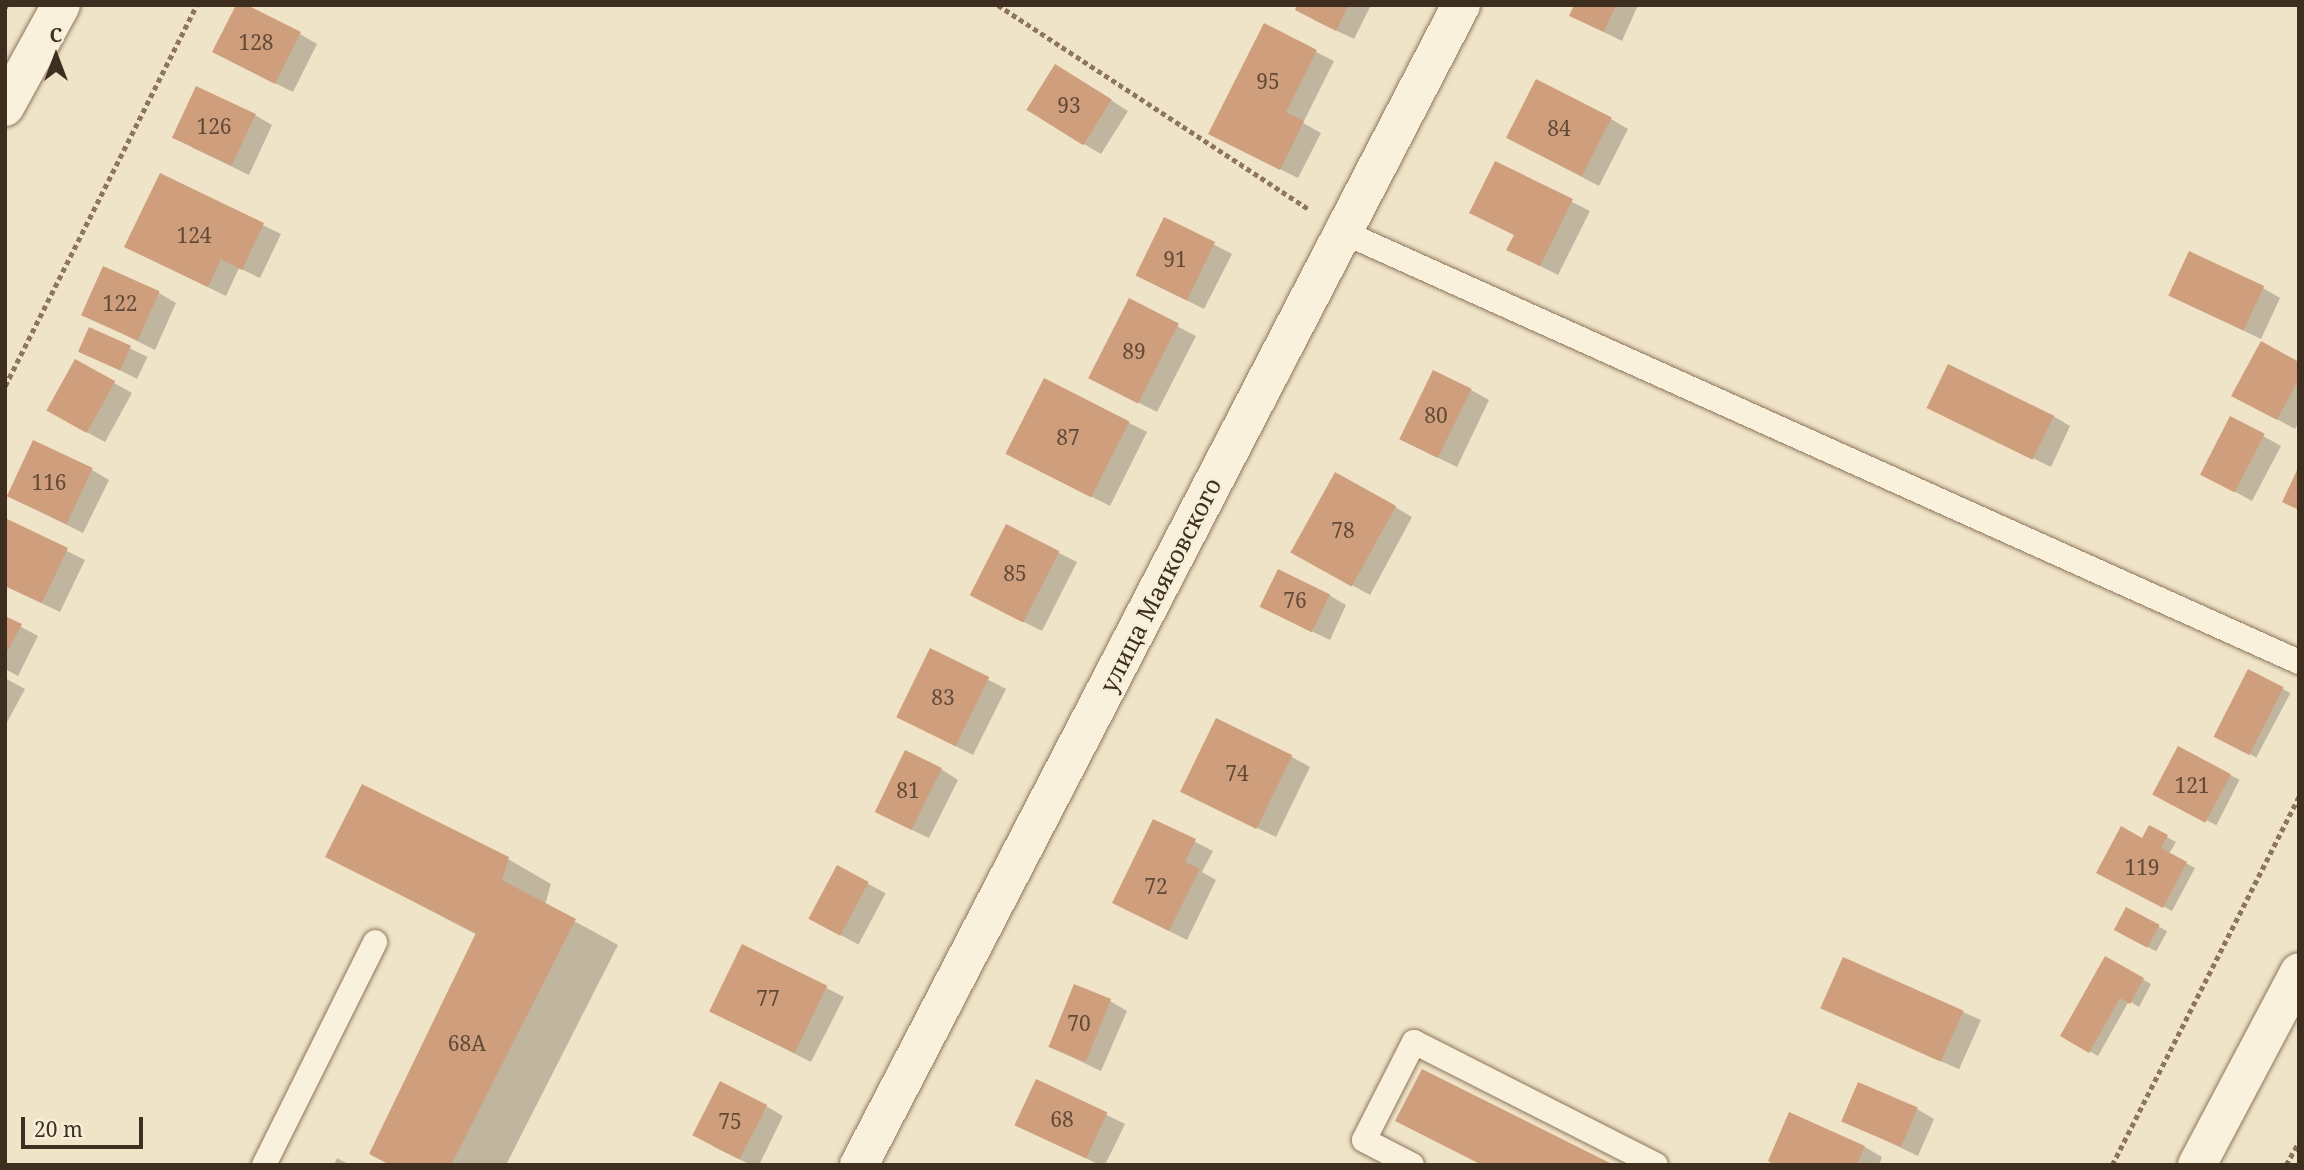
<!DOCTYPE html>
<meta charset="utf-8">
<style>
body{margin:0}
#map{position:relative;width:2304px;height:1170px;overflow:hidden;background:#f0e4c8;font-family:"Noto Serif",serif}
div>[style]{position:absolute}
.shadow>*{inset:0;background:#0003;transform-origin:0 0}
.building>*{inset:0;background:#cf9f7d;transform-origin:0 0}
.path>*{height:4.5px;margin-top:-2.25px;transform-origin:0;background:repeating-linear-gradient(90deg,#8d765c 0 5px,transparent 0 8.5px)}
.roads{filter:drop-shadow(0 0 2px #8d765c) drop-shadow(0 0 2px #8d765c)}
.service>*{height:24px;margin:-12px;padding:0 12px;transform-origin:12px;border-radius:12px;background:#faf1dc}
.minor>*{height:38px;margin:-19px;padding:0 19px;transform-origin:19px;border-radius:19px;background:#faf1dc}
.tertiary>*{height:38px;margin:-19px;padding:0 19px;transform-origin:19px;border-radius:19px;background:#faf1dc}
.secondary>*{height:38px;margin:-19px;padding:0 19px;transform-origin:19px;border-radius:19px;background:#faf1dc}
span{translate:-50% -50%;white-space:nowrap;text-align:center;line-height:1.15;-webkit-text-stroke:5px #f7eed8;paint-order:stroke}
.number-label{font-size:21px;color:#624a37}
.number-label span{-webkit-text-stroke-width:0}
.street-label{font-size:24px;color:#3d2e20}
.frame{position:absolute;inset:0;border:7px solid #3d2e20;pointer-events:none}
.north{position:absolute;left:21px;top:21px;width:70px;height:70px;-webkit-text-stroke:5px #f7eed8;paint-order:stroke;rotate:0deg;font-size:19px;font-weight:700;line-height:28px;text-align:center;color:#3d2e20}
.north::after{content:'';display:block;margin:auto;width:24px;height:32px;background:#3d2e20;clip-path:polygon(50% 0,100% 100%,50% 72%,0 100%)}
.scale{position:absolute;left:21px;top:1117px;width:122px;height:32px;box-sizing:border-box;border:4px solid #3d2e20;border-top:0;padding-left:9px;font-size:21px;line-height:24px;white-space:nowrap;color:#3d2e20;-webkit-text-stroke:5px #f7eed8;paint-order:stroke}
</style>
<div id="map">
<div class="shadow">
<i style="clip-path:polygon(1299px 5px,1371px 5px,1354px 39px,1314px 20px)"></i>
<i style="clip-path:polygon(1576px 5px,1638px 5px,1622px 41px,1589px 25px)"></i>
<i style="clip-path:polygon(1265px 26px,1334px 61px,1303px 123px,1321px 133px,1298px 178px,1228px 143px)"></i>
<i style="clip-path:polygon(300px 34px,317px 44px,293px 92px,232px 62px)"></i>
<i style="clip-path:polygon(1073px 76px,1128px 111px,1101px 154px,1084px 144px)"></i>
<i style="clip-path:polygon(255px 115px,272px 125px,249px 175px,191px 147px)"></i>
<i style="clip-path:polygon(1611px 119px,1628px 129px,1599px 186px,1525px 147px)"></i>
<i style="clip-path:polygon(1495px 163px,1590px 211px,1558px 275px,1526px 259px,1515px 235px)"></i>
<i style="clip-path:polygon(161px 175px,281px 234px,260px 278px,239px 268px,226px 296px,144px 256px)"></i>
<i style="clip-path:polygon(1165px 219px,1232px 254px,1204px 309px,1154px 284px)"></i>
<i style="clip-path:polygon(2263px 288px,2280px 298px,2261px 339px,2169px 295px)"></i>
<i style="clip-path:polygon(159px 293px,176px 303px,155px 350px,83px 314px)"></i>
<i style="clip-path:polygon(1129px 301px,1196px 336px,1157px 412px,1108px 387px)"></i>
<i style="left:90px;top:329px;width:64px;height:24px;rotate:26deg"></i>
<i style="clip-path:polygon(75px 361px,132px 393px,105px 442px,66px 421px)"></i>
<i style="clip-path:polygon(2299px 364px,2299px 422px,2295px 429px,2251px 405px)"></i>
<i style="clip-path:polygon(1045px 380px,1147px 432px,1110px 506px,1025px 463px)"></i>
<i style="clip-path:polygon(1471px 390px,1489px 400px,1457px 467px,1402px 440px)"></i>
<i style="clip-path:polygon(2053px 416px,2070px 426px,2051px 467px,1947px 417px)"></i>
<i style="clip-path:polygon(2231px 418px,2281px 446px,2252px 501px,2219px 483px)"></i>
<i style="clip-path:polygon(92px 470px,109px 480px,83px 533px,8px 496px)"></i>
<i style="clip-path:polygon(1395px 507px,1412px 517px,1370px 595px,1293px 553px)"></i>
<i style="clip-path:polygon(5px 520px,85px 560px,60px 612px,5px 586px)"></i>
<i style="clip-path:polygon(1007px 527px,1077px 562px,1042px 631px,990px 605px)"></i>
<i style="clip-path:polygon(1329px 595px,1346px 605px,1330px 640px,1280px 616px)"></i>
<i style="clip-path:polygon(5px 618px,38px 636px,18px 676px,5px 669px)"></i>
<i style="clip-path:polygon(931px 650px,1006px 689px,973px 755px,916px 726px)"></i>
<i style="left:2249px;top:671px;width:47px;height:73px;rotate:28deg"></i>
<i style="clip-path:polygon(5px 678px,25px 689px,5px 726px)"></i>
<i style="left:2179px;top:749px;width:68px;height:51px;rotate:27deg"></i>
<i style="clip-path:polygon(1292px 757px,1310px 767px,1276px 837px,1200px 801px)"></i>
<i style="clip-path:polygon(941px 769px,958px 780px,929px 838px,893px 821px)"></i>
<i style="clip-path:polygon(1154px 821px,1213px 851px,1202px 872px,1216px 880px,1187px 940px,1114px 903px)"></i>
<i style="clip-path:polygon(2150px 828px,2176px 842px,2169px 854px,2195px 868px,2172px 911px,2099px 872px,2143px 840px)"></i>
<i style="clip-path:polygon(327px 856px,508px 859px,551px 884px,545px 905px,618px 945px,506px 1165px,391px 1165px,477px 935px)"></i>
<i style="left:838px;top:868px;width:54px;height:58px;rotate:28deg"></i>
<i style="left:2127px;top:909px;width:46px;height:23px;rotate:29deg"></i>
<i style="clip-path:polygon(743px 946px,844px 997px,811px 1062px,728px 1020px)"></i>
<i style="clip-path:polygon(2106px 958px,2151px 984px,2139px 1007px,2129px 1001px,2098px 1056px,2062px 1036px)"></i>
<i style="left:1844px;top:959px;width:150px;height:54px;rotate:24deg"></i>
<i style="clip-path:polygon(1110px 1001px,1127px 1011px,1101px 1071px,1048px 1046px)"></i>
<i style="left:1037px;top:1081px;width:98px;height:48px;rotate:26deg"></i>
<i style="clip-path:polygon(766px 1106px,783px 1116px,759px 1165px,751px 1165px,712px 1146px)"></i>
<i style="clip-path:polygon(1917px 1109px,1934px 1119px,1918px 1156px,1843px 1120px)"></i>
<i style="clip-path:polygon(1790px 1115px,1865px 1147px,1882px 1157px,1879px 1165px,1777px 1165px)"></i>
<i style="clip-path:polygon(337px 1158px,350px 1165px,334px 1165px)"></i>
</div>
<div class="building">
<i style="clip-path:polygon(236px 5px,247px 5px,301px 32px,275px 84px,212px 52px)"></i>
<i style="clip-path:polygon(1297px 5px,1349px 5px,1336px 31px,1295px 10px)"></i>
<i style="clip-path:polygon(1574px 5px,1616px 5px,1604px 32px,1569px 16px)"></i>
<i style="clip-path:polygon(1264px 23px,1317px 50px,1286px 112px,1304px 121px,1280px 170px,1208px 134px)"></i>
<i style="left:1055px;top:64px;width:67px;height:54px;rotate:32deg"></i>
<i style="left:1536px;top:79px;width:85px;height:66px;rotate:27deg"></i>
<i style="left:196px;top:86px;width:66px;height:57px;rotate:25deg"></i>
<i style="clip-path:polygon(1495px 161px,1573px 199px,1540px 266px,1506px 250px,1514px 235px,1469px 213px)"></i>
<i style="clip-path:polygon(160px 173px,264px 223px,242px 270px,221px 259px,208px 287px,124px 247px)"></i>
<i style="left:1164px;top:217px;width:57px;height:65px;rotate:26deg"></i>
<i style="left:2189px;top:251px;width:83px;height:49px;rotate:25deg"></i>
<i style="left:103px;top:266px;width:62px;height:54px;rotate:24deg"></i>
<i style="left:1129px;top:298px;width:56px;height:90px;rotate:27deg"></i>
<i style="left:89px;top:327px;width:46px;height:27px;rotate:24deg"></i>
<i style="clip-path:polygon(2261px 341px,2299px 362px,2299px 379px,2277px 420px,2231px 396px)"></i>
<i style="left:75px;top:359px;width:46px;height:59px;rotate:29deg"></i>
<i style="left:1948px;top:364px;width:118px;height:49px;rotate:26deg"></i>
<i style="left:1433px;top:370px;width:43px;height:77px;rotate:26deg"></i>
<i style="left:1044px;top:378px;width:96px;height:85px;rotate:27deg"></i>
<i style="left:2230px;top:416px;width:39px;height:66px;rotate:27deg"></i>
<i style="left:33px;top:440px;width:66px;height:62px;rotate:25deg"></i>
<i style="clip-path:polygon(2299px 466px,2299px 510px,2282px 502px)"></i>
<i style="left:1335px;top:472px;width:70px;height:92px;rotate:29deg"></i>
<i style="clip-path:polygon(5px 518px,68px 548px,42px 603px,5px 586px)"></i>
<i style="left:1006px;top:524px;width:60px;height:80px;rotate:27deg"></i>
<i style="left:1278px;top:569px;width:58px;height:42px;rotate:26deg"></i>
<i style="clip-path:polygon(5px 616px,22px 624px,5px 656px)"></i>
<i style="left:930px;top:648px;width:66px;height:77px;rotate:26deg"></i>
<i style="left:2248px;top:669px;width:40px;height:76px;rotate:27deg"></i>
<i style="left:1216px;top:718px;width:85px;height:82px;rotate:26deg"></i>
<i style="left:2178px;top:746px;width:60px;height:55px;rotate:28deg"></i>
<i style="left:905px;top:750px;width:41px;height:69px;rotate:26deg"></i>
<i style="clip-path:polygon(362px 784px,509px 857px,502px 880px,576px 919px,451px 1165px,390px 1165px,369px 1154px,476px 933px,325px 857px)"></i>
<i style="clip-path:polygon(1153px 819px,1196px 839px,1185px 862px,1200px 869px,1169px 931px,1112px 903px)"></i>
<i style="clip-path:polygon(2149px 825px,2168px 835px,2161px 848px,2187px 862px,2163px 908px,2096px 873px,2121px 826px,2142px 838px)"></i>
<i style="left:837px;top:865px;width:36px;height:61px;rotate:28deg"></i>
<i style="left:2126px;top:907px;width:38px;height:26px;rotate:28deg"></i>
<i style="left:742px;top:944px;width:95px;height:75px;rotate:26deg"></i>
<i style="clip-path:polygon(2105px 956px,2144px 978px,2130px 1004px,2120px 998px,2089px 1053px,2060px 1036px)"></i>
<i style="left:1843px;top:957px;width:132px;height:56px;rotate:24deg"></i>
<i style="left:1074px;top:984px;width:40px;height:68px;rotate:22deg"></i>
<i style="clip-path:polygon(1422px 1069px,1614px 1165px,1482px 1165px,1395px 1121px)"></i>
<i style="left:1036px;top:1079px;width:79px;height:51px;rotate:25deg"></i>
<i style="left:720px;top:1081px;width:53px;height:61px;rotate:27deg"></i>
<i style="left:1858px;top:1082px;width:65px;height:43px;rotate:23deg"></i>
<i style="clip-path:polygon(1789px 1112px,1865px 1146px,1857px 1165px,1775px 1165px,1768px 1161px)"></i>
</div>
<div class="path">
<i style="left:998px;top:5px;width:373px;rotate:33.3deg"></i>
<i style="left:5px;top:8px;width:3px;rotate:-72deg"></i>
<i style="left:5px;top:386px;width:427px;rotate:-63.3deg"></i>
<i style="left:2112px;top:1165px;width:414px;rotate:-63.1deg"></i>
<i style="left:2286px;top:1165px;width:26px;rotate:-61deg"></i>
</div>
<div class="roads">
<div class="service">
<i style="left:1343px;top:232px;width:1048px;rotate:24.22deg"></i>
<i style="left:264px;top:1165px;width:249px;rotate:-63.5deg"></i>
<i style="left:1412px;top:1165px;width:54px;rotate:-152.5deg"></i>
<i style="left:1364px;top:1140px;width:110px;rotate:-63deg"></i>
<i style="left:1414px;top:1042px;width:271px;rotate:26.9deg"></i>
</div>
<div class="minor">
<i style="left:859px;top:1165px;width:1307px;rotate:-62.57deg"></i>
</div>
<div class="tertiary">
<i style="left:2197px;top:1165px;width:218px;rotate:-62.1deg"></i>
</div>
<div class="secondary">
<i style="left:5px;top:107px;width:116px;rotate:-61.2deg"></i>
</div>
</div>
<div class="number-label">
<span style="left:256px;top:42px">128</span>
<span style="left:1268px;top:81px">95</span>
<span style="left:1069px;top:105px">93</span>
<span style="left:214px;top:126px">126</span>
<span style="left:1559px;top:128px">84</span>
<span style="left:194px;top:235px">124</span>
<span style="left:1175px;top:259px">91</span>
<span style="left:120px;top:303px">122</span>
<span style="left:1134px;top:351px">89</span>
<span style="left:1436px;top:415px">80</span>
<span style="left:1068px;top:437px">87</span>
<span style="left:49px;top:482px">116</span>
<span style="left:1343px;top:530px">78</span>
<span style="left:1015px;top:573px">85</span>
<span style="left:1295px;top:600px">76</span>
<span style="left:943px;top:697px">83</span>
<span style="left:1237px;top:773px">74</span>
<span style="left:2192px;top:785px">121</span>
<span style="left:908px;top:790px">81</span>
<span style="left:2142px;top:867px">119</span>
<span style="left:1156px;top:886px">72</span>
<span style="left:768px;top:998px">77</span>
<span style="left:1079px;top:1023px">70</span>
<span style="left:467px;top:1043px">68А</span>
<span style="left:1062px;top:1119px">68</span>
<span style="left:730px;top:1121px">75</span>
</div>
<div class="street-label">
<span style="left:1160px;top:585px;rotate:-63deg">улица Маяковского</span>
</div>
<div class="frame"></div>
<div class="north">С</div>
<div class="scale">20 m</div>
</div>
